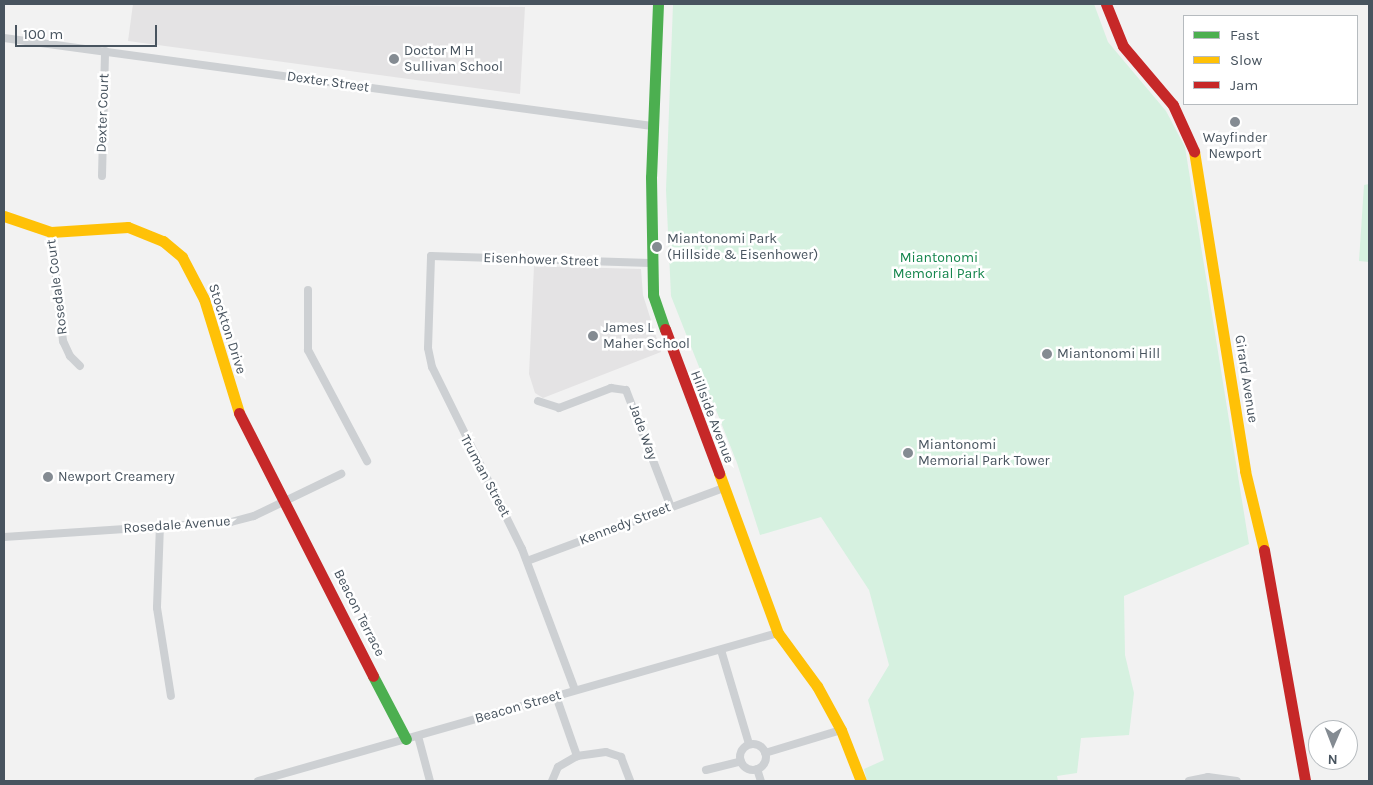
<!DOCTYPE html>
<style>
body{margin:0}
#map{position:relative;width:1373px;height:785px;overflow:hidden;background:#f2f2f2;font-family:Karla,sans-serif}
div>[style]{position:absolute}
.education>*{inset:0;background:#e4e3e4}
.green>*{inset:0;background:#d6f1e0}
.building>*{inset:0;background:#d9dadc}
.round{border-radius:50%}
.street>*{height:8px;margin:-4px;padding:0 4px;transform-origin:4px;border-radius:4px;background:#cdd0d3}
.street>.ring{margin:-4px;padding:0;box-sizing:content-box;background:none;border:8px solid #cdd0d3;border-radius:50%}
.fast>*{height:11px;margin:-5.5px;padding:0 5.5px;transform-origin:5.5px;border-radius:5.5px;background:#4caf50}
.slow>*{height:11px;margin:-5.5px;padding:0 5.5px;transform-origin:5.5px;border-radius:5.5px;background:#ffc107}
.jam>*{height:11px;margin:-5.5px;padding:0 5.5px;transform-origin:5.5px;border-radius:5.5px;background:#c62828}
.dots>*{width:14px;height:14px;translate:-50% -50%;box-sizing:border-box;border:2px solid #fff;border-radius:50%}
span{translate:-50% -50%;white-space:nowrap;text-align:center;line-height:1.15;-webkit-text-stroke:5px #fff;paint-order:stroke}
.poi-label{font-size:14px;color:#48545f}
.left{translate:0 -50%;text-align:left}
.street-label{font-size:14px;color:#48545f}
.park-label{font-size:14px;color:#14854c}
.frame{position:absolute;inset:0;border:5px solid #48545f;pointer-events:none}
.legend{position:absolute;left:1183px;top:15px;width:175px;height:90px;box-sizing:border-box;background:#fff;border:1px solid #b6bbbf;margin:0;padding:6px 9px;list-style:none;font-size:15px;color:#48545f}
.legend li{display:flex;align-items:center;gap:10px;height:25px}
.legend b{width:25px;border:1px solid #b6bbbf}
.north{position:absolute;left:1308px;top:720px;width:50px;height:50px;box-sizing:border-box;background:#fff;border:1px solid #b6bbbf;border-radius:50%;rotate:181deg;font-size:14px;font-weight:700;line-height:20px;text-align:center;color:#48545f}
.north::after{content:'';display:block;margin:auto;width:18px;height:22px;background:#848b92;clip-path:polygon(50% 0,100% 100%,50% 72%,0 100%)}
.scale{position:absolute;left:15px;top:25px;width:142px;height:22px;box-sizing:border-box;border:2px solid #48545f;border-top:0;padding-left:6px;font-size:15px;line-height:18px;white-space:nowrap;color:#48545f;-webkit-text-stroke:4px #fff;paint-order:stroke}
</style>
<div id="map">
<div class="education">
<i style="clip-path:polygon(133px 4px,525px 7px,520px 94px,128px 41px)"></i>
<i style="clip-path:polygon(534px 266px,641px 269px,643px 295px,661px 352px,543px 398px,535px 393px,529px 374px)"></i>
</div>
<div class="green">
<i style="clip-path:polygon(673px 4px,1094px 4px,1108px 42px,1166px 111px,1185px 147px,1249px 544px,1124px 596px,1125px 655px,1134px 693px,1129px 735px,1081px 738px,1077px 773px,1057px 776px,1058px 781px,867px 781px,864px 769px,884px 760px,868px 700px,889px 665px,869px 590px,821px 517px,760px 535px,737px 463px,671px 296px,666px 190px)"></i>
<i style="clip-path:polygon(1369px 184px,1369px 262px,1359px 261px,1364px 185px)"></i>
</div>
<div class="building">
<i class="round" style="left:901px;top:446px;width:14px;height:14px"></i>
</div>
<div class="street">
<i style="left:4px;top:38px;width:654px;rotate:7.73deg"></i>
<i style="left:102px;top:176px;width:125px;rotate:-88.6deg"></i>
<i style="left:51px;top:232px;width:110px;rotate:83.7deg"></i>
<i style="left:63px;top:341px;width:17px;rotate:65deg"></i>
<i style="left:70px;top:356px;width:14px;rotate:45deg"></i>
<i style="left:308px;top:290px;width:60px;rotate:90deg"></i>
<i style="left:308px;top:350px;width:126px;rotate:62deg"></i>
<i style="left:538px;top:401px;width:22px;rotate:18deg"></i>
<i style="left:559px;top:408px;width:56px;rotate:-21deg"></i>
<i style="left:611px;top:388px;width:15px;rotate:8deg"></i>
<i style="left:626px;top:390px;width:125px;rotate:69deg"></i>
<i style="left:160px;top:525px;width:83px;rotate:92.1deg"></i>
<i style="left:157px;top:608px;width:89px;rotate:81deg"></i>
<i style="left:4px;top:537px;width:227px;rotate:-3.8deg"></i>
<i style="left:231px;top:522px;width:24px;rotate:-15deg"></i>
<i style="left:254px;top:516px;width:97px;rotate:-25.8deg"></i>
<i style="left:527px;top:561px;width:209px;rotate:-20.4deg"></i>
<i style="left:721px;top:650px;width:98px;rotate:73.4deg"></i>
<i style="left:575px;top:690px;width:151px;rotate:-110.6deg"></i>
<i style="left:522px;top:549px;width:203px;rotate:-116.3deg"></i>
<i style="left:432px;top:367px;width:19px;rotate:-102deg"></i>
<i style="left:428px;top:348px;width:92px;rotate:-88.1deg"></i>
<i style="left:431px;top:256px;width:219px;rotate:1.8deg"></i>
<i style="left:556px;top:696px;width:64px;rotate:70.7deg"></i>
<i style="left:418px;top:736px;width:47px;rotate:75.1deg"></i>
<i class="ring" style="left:740px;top:744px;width:18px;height:18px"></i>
<i style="left:765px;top:753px;width:79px;rotate:-16.8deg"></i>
<i style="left:757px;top:769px;width:13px;rotate:72deg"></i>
<i style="left:706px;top:770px;width:36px;rotate:-14deg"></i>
<i style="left:258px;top:781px;width:541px;rotate:-15.89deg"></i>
<i style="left:552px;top:781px;width:15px;rotate:-67deg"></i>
<i style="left:558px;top:767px;width:22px;rotate:-30deg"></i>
<i style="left:577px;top:756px;width:29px;rotate:-8deg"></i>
<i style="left:606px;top:752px;width:16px;rotate:18deg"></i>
<i style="left:621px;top:757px;width:26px;rotate:69deg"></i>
<i style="left:1189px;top:781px;width:19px;rotate:-12deg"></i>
<i style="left:1208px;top:777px;width:29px;rotate:8deg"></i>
</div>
<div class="fast">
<i style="left:658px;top:4px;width:173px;rotate:92.3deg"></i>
<i style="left:651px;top:177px;width:118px;rotate:89deg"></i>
<i style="left:653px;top:295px;width:36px;rotate:71deg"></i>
<i style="left:373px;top:676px;width:71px;rotate:62.4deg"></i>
</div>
<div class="slow">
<i style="left:1194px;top:151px;width:324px;rotate:80.9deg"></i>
<i style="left:1245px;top:471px;width:81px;rotate:76.5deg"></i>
<i style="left:4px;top:216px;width:50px;rotate:18.8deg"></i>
<i style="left:51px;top:232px;width:77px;rotate:-3.7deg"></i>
<i style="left:128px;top:227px;width:38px;rotate:22deg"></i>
<i style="left:163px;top:241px;width:25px;rotate:40deg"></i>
<i style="left:182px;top:257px;width:47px;rotate:62.4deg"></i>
<i style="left:204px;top:299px;width:119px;rotate:72.9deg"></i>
<i style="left:719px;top:473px;width:171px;rotate:69.8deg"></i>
<i style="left:778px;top:633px;width:66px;rotate:53.7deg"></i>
<i style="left:817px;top:686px;width:50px;rotate:61.4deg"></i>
<i style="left:841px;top:730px;width:55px;rotate:68.6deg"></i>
</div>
<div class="jam">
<i style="left:1106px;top:4px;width:45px;rotate:68deg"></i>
<i style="left:1123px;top:46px;width:77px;rotate:49.7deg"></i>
<i style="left:1173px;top:105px;width:51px;rotate:65.5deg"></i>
<i style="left:665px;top:329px;width:154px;rotate:69.4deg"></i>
<i style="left:239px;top:413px;width:295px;rotate:63deg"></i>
<i style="left:1264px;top:550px;width:235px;rotate:79.9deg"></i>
</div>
<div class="dots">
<i style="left:394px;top:59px;background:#848b92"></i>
<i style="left:1235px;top:122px;background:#848b92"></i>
<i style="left:657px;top:247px;background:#848b92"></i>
<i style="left:593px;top:336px;background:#848b92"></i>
<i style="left:1047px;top:354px;background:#848b92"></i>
<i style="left:908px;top:453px;background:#848b92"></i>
<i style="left:48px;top:477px;background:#848b92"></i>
</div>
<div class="poi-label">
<span class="left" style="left:404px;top:59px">Doctor M H<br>Sullivan School</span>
<span style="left:1235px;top:146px">Wayfinder<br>Newport</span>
<span class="left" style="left:667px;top:247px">Miantonomi Park<br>(Hillside &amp; Eisenhower)</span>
<span class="left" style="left:603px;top:336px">James L<br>Maher School</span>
<span class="left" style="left:1057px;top:354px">Miantonomi Hill</span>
<span class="left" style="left:918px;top:453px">Miantonomi<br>Memorial Park Tower</span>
<span class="left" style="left:58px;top:477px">Newport Creamery</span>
</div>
<div class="street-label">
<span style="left:328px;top:82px;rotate:8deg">Dexter Street</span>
<span style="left:103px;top:113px;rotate:-88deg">Dexter Court</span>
<span style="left:541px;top:260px;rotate:2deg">Eisenhower Street</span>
<span style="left:57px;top:287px;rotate:-97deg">Rosedale Court</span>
<span style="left:227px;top:329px;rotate:72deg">Stockton Drive</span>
<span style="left:1246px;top:379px;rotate:81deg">Girard Avenue</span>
<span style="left:712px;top:417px;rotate:69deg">Hillside Avenue</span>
<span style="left:643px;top:432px;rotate:70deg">Jade Way</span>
<span style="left:485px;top:476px;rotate:62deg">Truman Street</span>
<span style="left:625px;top:524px;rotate:-21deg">Kennedy Street</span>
<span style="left:177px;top:525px;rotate:-4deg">Rosedale Avenue</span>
<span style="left:359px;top:613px;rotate:63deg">Beacon Terrace</span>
<span style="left:518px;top:707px;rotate:-16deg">Beacon Street</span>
</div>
<div class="park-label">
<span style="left:939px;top:266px">Miantonomi<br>Memorial Park</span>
</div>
<div class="frame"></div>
<ul class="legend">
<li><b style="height:6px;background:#4caf50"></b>Fast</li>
<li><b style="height:6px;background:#ffc107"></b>Slow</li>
<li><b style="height:6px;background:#c62828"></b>Jam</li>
</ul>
<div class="north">N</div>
<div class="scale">100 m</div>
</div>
